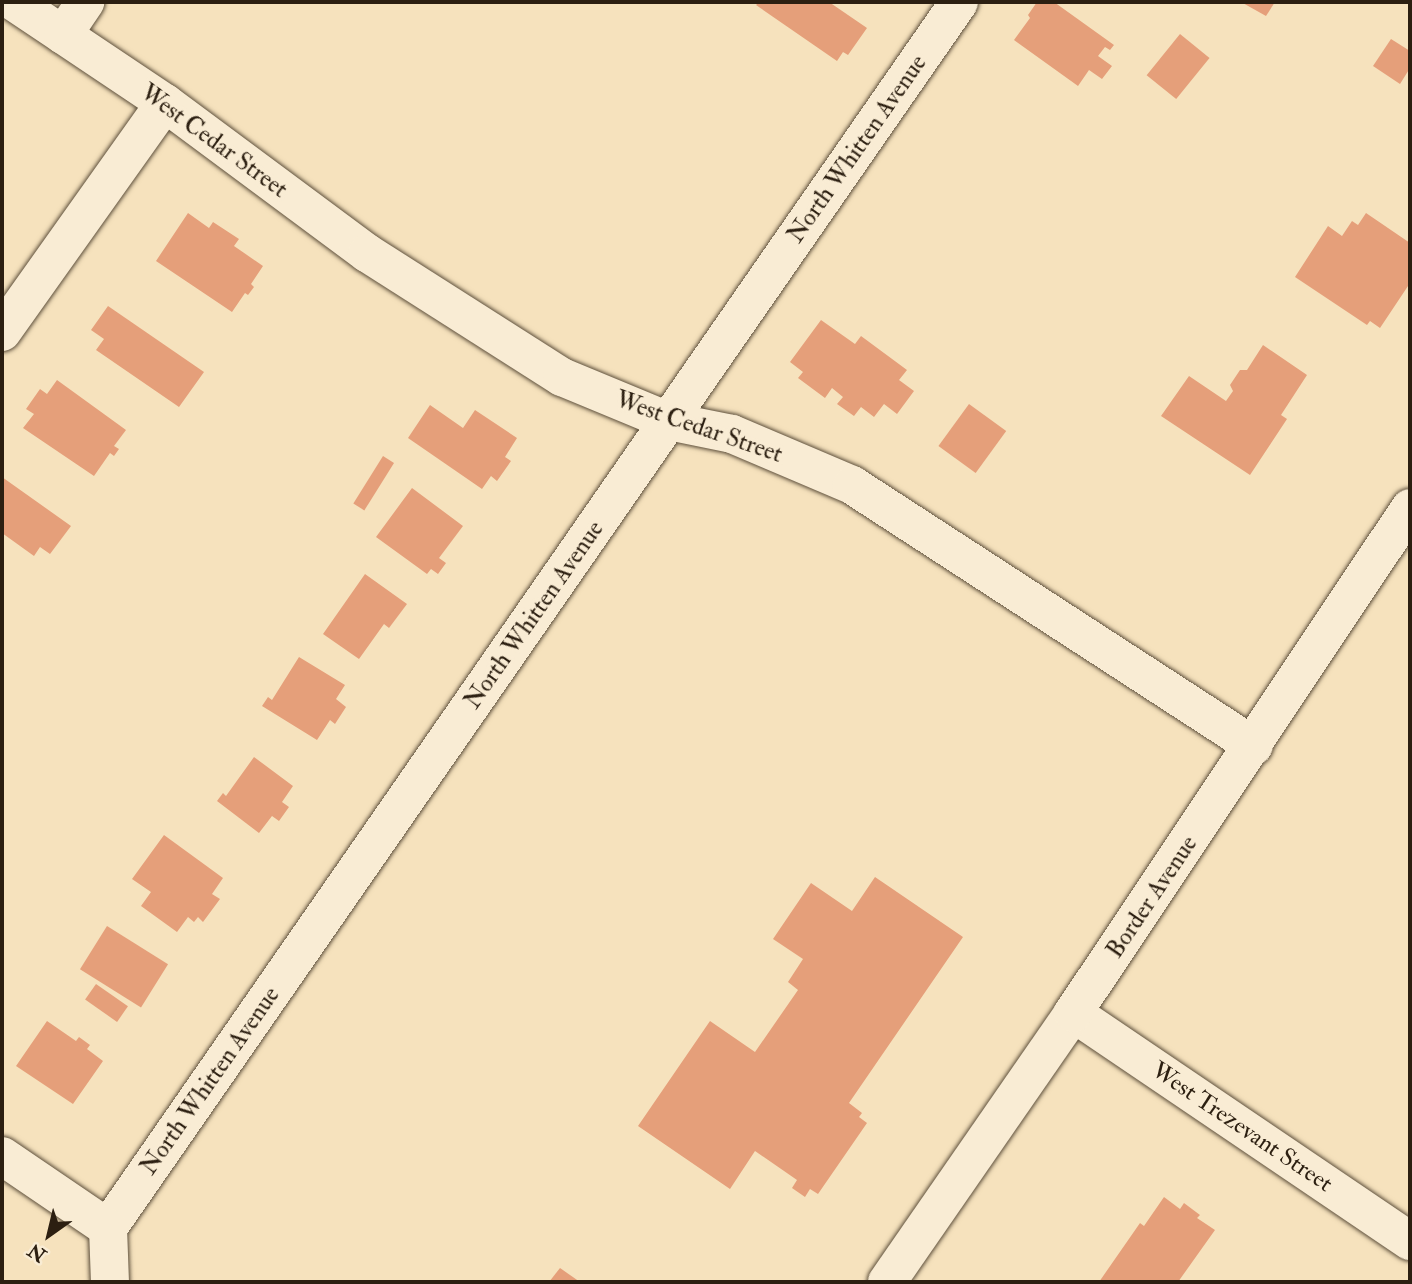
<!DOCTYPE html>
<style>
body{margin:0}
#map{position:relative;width:1412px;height:1284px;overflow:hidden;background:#f6e2bd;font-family:"IM FELL Double Pica",serif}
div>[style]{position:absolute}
.building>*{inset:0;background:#e59f7a;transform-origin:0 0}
.roads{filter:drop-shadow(0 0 2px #5e503c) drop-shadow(0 0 2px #5e503c)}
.minor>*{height:38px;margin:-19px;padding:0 19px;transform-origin:19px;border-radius:19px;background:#f9ecd4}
.tertiary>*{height:38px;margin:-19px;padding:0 19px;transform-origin:19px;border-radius:19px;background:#f9ecd4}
span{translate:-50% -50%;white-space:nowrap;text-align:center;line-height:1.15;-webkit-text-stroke:7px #f9ecd4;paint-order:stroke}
.street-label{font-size:24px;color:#2c1f11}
.frame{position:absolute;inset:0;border:4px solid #2c1f11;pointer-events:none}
.north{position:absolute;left:14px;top:1200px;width:70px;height:70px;-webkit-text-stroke:5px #f9ecd4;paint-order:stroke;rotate:214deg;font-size:19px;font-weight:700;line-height:28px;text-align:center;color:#2c1f11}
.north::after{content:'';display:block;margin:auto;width:24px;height:32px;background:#2c1f11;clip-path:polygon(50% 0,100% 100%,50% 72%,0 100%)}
</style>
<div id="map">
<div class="building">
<i style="clip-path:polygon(759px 2px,829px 2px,867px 28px,848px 55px,843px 52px,837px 61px,756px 5px)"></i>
<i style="clip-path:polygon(1037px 2px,1054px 2px,1114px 45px,1110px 50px,1105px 47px,1098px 56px,1112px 66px,1102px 79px,1089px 70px,1078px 86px,1014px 40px,1030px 18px,1028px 15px)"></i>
<i style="clip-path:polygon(1241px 2px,1275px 2px,1266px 16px)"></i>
<i style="left:1180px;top:34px;width:38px;height:53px;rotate:39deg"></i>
<i style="clip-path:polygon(1391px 39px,1410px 51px,1410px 68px,1400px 84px,1373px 66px)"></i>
<i style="clip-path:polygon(188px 213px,209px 228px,213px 222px,239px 239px,234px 246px,263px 266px,251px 284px,254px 287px,248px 295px,245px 293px,232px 312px,156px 261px)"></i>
<i style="clip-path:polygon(1366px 213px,1410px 243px,1410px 283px,1380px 328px,1370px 321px,1367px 325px,1295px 277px,1328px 226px,1342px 236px,1352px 221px,1358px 225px)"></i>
<i style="clip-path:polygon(108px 306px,204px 372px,179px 407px,96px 350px,104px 339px,91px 330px)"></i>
<i style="clip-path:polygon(821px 320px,855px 344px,861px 336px,907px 370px,899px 380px,914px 391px,897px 414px,884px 404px,874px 417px,861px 407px,854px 416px,837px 404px,843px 397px,832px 388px,825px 398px,798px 378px,803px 372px,790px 362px)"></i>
<i style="clip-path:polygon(1263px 345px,1307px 375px,1281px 415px,1287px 419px,1250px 475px,1161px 416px,1189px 376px,1226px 401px,1233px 391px,1230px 385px,1240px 370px,1247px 370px)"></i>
<i style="clip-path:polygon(57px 380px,126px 430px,114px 446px,119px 449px,114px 456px,110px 453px,94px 476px,23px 428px,34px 414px,26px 409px,40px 389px,47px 394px)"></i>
<i style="left:969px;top:404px;width:46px;height:52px;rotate:36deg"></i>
<i style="clip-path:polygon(430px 405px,463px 428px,475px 410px,517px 438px,505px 457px,511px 461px,497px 481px,491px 476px,482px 489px,408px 438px)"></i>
<i style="left:383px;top:456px;width:13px;height:56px;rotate:32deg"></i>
<i style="clip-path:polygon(2px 477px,71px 526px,50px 554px,40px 547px,34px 556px,2px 533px)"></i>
<i style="clip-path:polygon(412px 488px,463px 526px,439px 558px,446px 563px,438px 574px,431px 569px,427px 574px,376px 537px)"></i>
<i style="clip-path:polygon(365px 574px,407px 604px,389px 628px,384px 624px,359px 659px,323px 634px)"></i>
<i style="clip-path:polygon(299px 657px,345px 685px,336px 699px,346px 707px,335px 724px,330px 720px,317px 740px,262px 706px,268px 697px,272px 700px)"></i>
<i style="clip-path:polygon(254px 757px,293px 786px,282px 802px,289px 807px,279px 821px,272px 816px,259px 833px,217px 801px,223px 793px,226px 796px)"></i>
<i style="clip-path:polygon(164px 835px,223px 878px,212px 894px,220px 899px,203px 922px,198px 917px,194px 922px,188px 917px,177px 932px,141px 906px,151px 892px,132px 879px)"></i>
<i style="clip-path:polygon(875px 877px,963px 937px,849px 1103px,862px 1113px,859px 1117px,867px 1123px,818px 1194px,810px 1189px,805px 1197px,792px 1188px,797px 1180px,755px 1151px,730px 1189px,638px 1126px,710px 1021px,755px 1052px,798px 990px,788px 982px,803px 959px,773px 939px,811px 883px,852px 911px)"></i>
<i style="left:107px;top:926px;width:72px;height:51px;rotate:32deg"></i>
<i style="left:96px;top:984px;width:39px;height:19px;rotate:35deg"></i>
<i style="clip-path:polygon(47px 1021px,76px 1041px,79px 1037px,90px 1045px,87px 1049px,103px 1061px,73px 1104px,16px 1066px)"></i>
<i style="clip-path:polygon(1164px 1197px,1180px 1209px,1184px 1203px,1200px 1215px,1197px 1218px,1215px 1230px,1178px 1282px,1099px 1282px,1140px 1223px,1144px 1226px)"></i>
<i style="clip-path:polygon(560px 1268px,580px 1282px,549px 1282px)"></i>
</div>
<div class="roads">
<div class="minor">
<i style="left:14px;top:2px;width:182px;rotate:33.8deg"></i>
<i style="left:165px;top:103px;width:252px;rotate:36.6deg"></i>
<i style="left:367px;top:253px;width:231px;rotate:32.5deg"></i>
<i style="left:562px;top:377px;width:115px;rotate:22.5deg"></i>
<i style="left:668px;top:421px;width:65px;rotate:11.5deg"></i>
<i style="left:732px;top:434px;width:130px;rotate:23deg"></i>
<i style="left:852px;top:485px;width:479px;rotate:33deg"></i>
<i style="left:63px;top:35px;width:40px;rotate:-56deg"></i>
<i style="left:2px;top:332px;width:281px;rotate:-54.6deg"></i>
<i style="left:1073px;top:1013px;width:407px;rotate:34.1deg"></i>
<i style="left:108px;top:1228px;width:1492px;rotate:-55.23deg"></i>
</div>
<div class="tertiary">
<i style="left:2px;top:1156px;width:128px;rotate:34.2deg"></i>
<i style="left:108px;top:1228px;width:54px;rotate:87.9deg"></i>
<i style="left:887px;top:1282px;width:327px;rotate:-55.3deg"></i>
<i style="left:1073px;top:1013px;width:607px;rotate:-56.28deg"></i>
</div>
</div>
<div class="street-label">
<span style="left:214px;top:141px;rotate:36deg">West Cedar Street</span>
<span style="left:857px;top:149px;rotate:-55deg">North Whitten Avenue</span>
<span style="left:699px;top:427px;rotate:19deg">West Cedar Street</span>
<span style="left:534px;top:615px;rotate:-55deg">North Whitten Avenue</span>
<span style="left:1152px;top:897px;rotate:-56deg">Border Avenue</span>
<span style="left:210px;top:1081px;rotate:-55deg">North Whitten Avenue</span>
<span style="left:1242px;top:1127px;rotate:34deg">West Trezevant Street</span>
</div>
<div class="frame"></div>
<div class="north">N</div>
</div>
